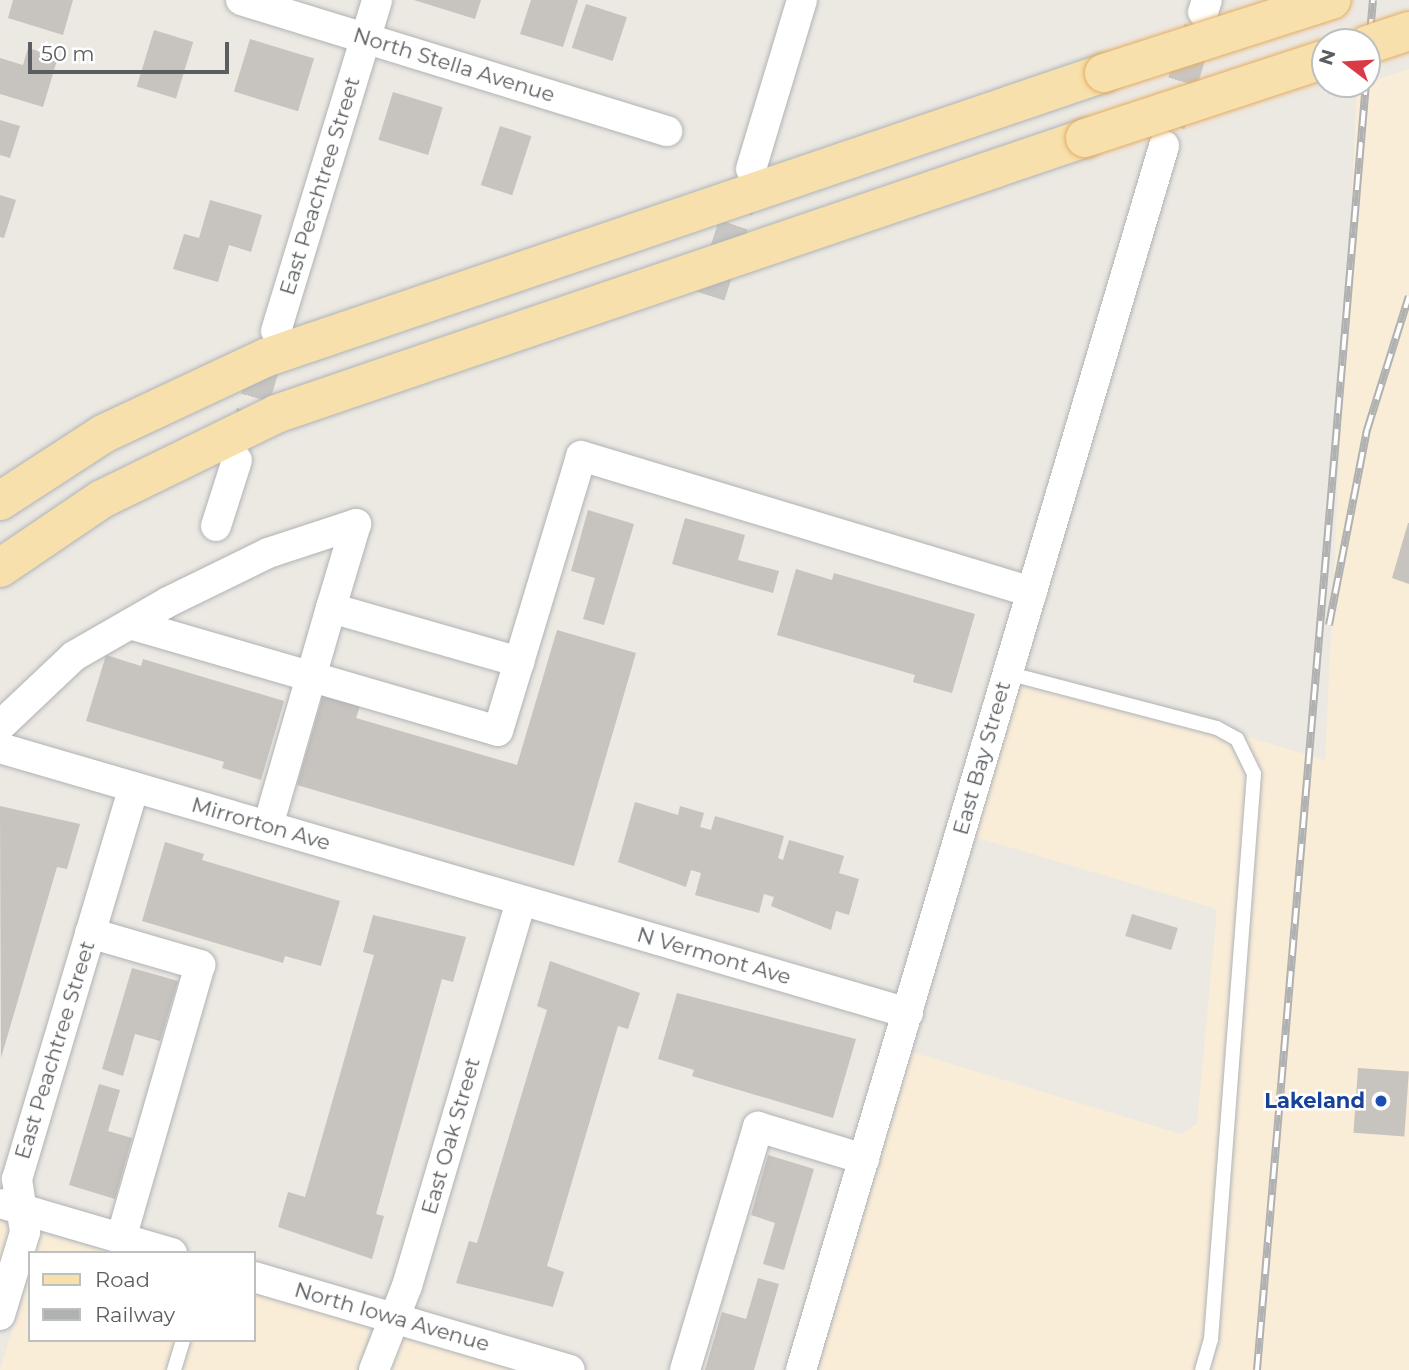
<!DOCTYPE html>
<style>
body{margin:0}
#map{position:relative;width:1409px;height:1370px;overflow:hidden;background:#ece8e2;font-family:Montserrat,sans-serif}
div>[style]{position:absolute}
.commercial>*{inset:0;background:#faedd8}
.building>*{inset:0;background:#c7c3be;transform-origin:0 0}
.street-tunnel>*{height:30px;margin-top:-15px;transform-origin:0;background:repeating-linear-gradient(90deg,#c8c6c2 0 30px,transparent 0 45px)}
.roads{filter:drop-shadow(0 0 2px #afb3b6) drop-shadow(0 0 2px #afb3b6)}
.lane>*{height:14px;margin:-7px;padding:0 7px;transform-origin:7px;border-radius:7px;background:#fff}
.street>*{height:30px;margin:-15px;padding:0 15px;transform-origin:15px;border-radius:15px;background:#fff}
.primary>*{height:38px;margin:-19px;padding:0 19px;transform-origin:19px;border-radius:19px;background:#f7e0ab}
.rail>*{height:8px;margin-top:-4px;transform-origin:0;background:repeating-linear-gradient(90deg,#fff 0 16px,#b0b1b1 0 32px);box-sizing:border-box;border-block:2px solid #b0b1b1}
.bridges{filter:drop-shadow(0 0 2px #e4ad63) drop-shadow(0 0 2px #e4ad63)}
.primary-bridge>*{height:38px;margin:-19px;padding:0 19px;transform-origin:19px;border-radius:19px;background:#f7e0ab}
.dots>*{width:19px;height:19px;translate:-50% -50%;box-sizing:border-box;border:4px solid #fff;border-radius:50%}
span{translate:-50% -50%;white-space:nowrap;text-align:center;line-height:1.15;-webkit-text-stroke:5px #fff;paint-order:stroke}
.street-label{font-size:21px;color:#5a5e61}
.transit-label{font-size:21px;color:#164399;font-weight:700}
.right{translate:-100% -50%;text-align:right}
.legend{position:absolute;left:28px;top:1251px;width:228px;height:91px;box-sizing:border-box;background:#fff;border:2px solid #bdbfc0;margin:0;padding:9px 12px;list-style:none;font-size:21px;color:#5a5e61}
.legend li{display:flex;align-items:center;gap:14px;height:35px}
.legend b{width:35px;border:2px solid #bdbfc0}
.north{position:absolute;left:1311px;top:28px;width:70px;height:70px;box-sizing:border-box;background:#fff;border:2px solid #bdbfc0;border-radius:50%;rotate:287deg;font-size:19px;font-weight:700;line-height:28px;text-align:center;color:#5a5e61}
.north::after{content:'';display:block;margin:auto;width:24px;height:32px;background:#d93b46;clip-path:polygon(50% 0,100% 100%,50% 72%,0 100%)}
.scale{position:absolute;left:28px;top:42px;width:201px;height:32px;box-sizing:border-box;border:4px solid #5a5e61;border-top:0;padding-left:9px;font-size:21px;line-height:24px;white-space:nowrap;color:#5a5e61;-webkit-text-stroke:5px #fff;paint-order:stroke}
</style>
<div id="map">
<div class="commercial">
<i style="clip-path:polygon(1409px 69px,1409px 1370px,818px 1370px,912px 1052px,1181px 1134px,1197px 1124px,1217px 909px,975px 837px,1024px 671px,1325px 760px,1357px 86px)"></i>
<i style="clip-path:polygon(0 1220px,10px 1230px,0 1262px)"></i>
<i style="clip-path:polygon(40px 1232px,114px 1253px,35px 1253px)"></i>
<i style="clip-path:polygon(30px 1271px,30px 1340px,254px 1340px,254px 1293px,371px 1326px,357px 1370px,0 1370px)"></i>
<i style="clip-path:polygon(401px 1335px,520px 1370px,390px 1370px)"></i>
</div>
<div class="building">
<i style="clip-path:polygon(13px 0,73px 0,63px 35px,8px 18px)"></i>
<i style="clip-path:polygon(414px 0,481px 0,475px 19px)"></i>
<i style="clip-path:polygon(531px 0,578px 0,563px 47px,520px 34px)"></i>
<i style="left:586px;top:4px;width:43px;height:46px;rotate:18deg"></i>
<i style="left:154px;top:30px;width:41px;height:59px;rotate:17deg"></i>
<i style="left:250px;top:39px;width:67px;height:55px;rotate:17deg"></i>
<i style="clip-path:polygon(28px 48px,58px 57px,43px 107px,0 94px,0 58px,23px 65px)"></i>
<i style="left:393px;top:92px;width:52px;height:50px;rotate:17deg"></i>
<i style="clip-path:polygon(0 120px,20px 126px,10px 158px,0 155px)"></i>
<i style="left:500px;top:126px;width:33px;height:62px;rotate:18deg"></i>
<i style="clip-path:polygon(0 195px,16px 200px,4px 238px,0 237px)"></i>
<i style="clip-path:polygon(210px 200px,262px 215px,251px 252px,229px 245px,218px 282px,173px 269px,184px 234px,199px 238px)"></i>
<i style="clip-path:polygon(588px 510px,634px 524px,604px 625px,583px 619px,595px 578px,571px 571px)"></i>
<i style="clip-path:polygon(685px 518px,745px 535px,738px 560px,779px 571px,773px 593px,672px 564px)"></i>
<i style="clip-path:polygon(1408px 523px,1409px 523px,1409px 584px,1392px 578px)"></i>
<i style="clip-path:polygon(796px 569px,832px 580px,834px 573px,975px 614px,952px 693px,913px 682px,915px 675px,777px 635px)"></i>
<i style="clip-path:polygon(557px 630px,636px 653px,574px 866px,297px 785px,323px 695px,360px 706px,356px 718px,517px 765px)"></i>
<i style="clip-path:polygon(106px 655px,141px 666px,143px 659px,284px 701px,261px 780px,222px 768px,224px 762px,86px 721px)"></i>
<i style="clip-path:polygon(635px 802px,678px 815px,680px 806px,704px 813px,700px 827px,711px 830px,715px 816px,784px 836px,778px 858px,783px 860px,789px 840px,844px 856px,839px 873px,859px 879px,849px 915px,836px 911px,831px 930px,771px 906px,774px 897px,764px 894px,759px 913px,695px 895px,701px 873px,691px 870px,686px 887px,618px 862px)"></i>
<i style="clip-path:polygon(0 806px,80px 824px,67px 869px,57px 867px,1px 1058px)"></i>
<i style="clip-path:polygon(165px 842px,204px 854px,202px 860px,340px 901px,321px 966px,285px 956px,283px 963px,142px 921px)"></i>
<i style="left:1132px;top:914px;width:48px;height:23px;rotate:17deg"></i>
<i style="clip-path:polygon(373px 915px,466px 937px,453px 982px,442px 979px,376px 1214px,384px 1216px,372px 1259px,278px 1227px,288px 1192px,305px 1197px,374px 955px,363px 952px)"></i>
<i style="clip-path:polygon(550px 961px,640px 993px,628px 1029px,618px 1026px,547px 1266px,564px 1272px,553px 1307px,456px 1283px,469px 1241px,477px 1243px,547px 1010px,537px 1006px)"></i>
<i style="clip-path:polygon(132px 968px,178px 981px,160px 1041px,135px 1034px,123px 1076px,102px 1069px)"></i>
<i style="clip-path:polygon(677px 993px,856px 1039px,833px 1118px,692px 1076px,694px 1070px,658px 1059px)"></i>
<i style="left:1358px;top:1068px;width:51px;height:65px;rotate:4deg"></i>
<i style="clip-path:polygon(99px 1084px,120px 1090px,108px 1131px,132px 1138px,115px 1199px,69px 1185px)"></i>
<i style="clip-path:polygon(768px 1155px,814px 1169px,784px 1270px,763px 1264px,775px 1223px,751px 1215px)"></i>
<i style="clip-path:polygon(758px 1278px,779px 1284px,754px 1370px,705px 1370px,722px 1312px,746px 1319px)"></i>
</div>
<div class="street-tunnel">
<i style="left:1170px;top:125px;width:101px;rotate:-73.4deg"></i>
<i style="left:710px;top:296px;width:122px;rotate:-71.9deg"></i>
<i style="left:243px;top:441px;width:101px;rotate:-73.9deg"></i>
</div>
<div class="roads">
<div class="lane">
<i style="left:1007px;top:673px;width:217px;rotate:14.7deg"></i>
<i style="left:1217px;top:728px;width:23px;rotate:29deg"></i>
<i style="left:1237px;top:739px;width:39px;rotate:64deg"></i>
<i style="left:1254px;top:774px;width:567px;rotate:94.35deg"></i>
<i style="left:1211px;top:1339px;width:32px;rotate:106deg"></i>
<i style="left:174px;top:1370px;width:31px;rotate:-73deg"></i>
</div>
<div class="street">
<i style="left:241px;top:0;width:446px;rotate:17.1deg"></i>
<i style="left:1203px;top:12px;width:13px;rotate:-72deg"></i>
<i style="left:751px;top:169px;width:177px;rotate:-73.2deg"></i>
<i style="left:276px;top:331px;width:346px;rotate:-73deg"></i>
<i style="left:216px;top:526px;width:69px;rotate:-72.3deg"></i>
<i style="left:130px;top:624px;width:383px;rotate:16.2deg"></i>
<i style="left:498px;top:731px;width:72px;rotate:-73.1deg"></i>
<i style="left:0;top:726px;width:102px;rotate:-43.4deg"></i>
<i style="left:74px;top:656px;width:108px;rotate:-29.9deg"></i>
<i style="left:168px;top:602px;width:111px;rotate:-26.1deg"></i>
<i style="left:268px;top:553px;width:93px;rotate:-18.2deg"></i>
<i style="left:356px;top:524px;width:88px;rotate:106.6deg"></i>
<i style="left:331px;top:608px;width:196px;rotate:16deg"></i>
<i style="left:519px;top:662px;width:215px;rotate:-73.2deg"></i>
<i style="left:581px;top:456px;width:471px;rotate:16.8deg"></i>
<i style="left:0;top:748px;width:946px;rotate:16.27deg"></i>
<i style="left:268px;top:826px;width:227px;rotate:-73.9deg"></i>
<i style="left:90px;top:933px;width:115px;rotate:16.2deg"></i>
<i style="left:200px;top:965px;width:284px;rotate:106.1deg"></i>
<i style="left:4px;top:1204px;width:175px;rotate:16.3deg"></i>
<i style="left:254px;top:1277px;width:329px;rotate:16.4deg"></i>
<i style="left:0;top:1315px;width:87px;rotate:-73.2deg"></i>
<i style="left:25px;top:1232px;width:54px;rotate:-98.6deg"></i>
<i style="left:17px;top:1179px;width:409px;rotate:-73.4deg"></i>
<i style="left:374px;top:1370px;width:90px;rotate:-68.6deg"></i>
<i style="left:407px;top:1286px;width:402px;rotate:-73.5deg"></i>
<i style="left:685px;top:1370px;width:254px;rotate:-73.3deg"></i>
<i style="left:758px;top:1127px;width:111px;rotate:16.8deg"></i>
<i style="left:801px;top:1370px;width:1277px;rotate:-73.48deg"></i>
</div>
<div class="primary">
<i style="left:0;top:501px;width:123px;rotate:-33deg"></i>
<i style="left:103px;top:434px;width:179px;rotate:-25.1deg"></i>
<i style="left:265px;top:358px;width:886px;rotate:-18.76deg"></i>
<i style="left:0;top:568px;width:123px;rotate:-34.1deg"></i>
<i style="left:102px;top:499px;width:194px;rotate:-26deg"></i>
<i style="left:276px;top:414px;width:855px;rotate:-18.84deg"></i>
</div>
</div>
<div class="rail">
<i style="left:1367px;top:67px;width:67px;rotate:-84.9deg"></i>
<i style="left:1329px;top:625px;width:199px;rotate:-79deg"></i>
<i style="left:1367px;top:430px;width:140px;rotate:-72.6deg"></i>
<i style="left:1257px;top:1370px;width:1291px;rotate:-85.16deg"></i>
</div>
<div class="bridges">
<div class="primary-bridge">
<i style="left:1367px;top:45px;width:44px;rotate:-18.4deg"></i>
<i style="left:1104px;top:73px;width:239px;rotate:-17.8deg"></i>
<i style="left:1085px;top:138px;width:253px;rotate:-18.2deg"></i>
</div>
</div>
<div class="dots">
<i style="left:1381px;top:1101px;background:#1a4fb4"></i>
</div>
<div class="street-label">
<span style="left:454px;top:65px;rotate:17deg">North Stella Avenue</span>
<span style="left:320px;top:186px;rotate:-73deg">East Peachtree Street</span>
<span style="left:982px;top:758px;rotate:-74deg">East Bay Street</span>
<span style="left:261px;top:824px;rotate:16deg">Mirrorton Ave</span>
<span style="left:714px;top:956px;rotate:16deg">N Vermont Ave</span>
<span style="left:55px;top:1050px;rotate:-73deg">East Peachtree Street</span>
<span style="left:451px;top:1136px;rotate:-74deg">East Oak Street</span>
<span style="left:392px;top:1317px;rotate:16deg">North Iowa Avenue</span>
</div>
<div class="transit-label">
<span class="right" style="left:1365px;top:1101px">Lakeland</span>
</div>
<ul class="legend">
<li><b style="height:9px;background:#f7e0ab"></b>Road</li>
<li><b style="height:9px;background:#b0b1b1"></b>Railway</li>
</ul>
<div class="north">N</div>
<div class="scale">50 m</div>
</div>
